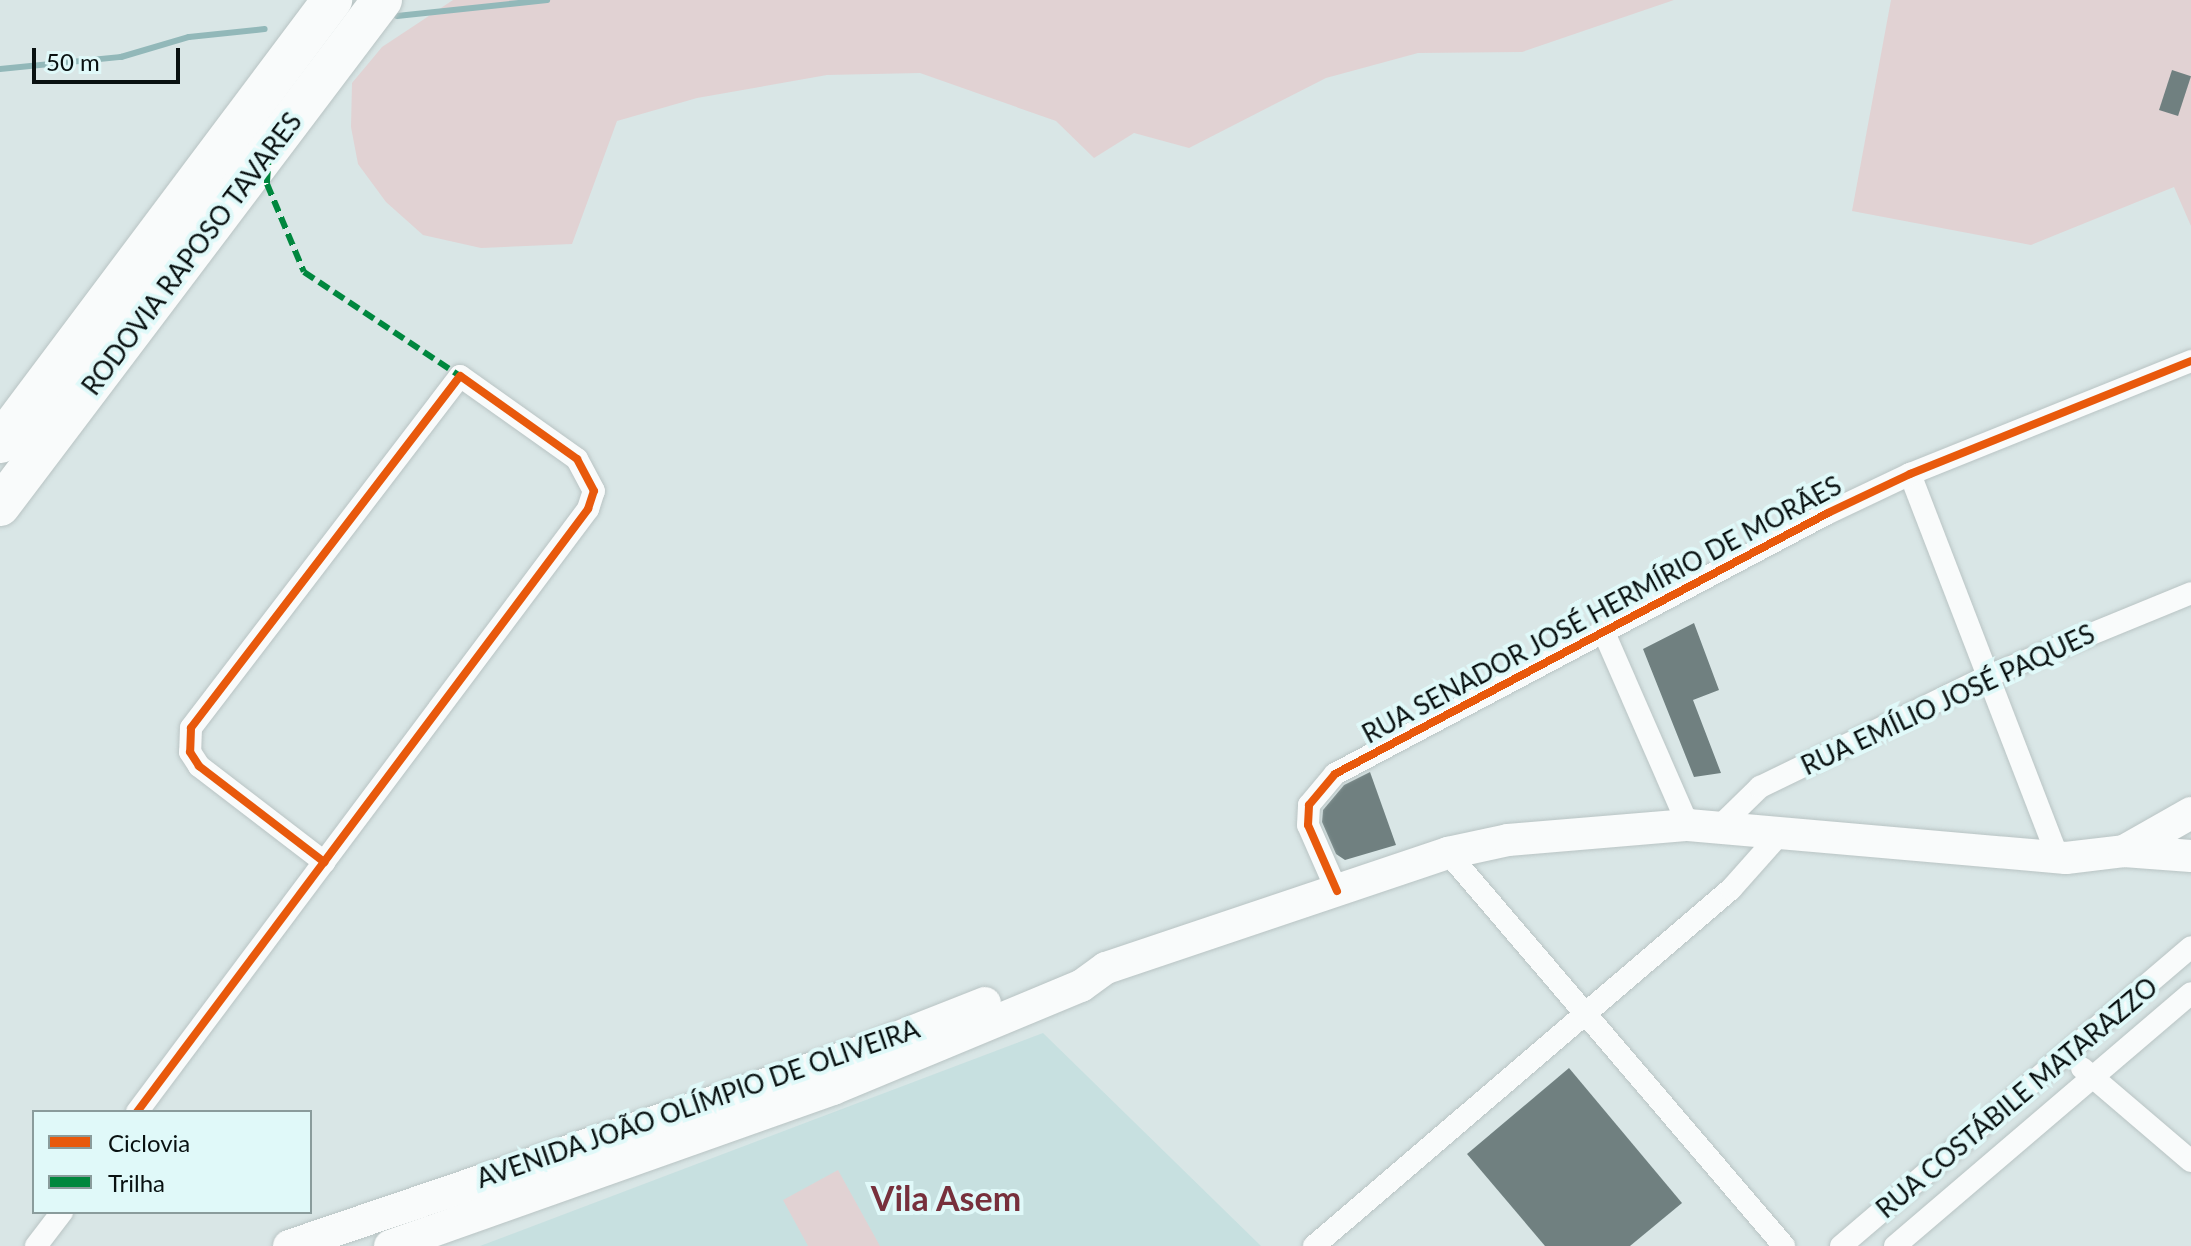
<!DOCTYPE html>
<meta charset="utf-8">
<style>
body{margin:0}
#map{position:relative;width:2191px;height:1246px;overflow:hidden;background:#d9e6e6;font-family:Lato,sans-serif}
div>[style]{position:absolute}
.built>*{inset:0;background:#c7e0e0}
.green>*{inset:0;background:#e1d2d3}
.stream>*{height:6px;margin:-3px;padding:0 3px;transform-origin:3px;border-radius:3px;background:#92b8b9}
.building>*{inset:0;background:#708080;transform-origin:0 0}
.roads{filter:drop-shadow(0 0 2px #b9c4c4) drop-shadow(0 0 2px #b9c4c4)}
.street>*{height:22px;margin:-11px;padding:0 11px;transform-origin:11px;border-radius:11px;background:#f9fbfb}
.secondary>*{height:32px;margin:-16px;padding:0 16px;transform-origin:16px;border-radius:16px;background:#f9fbfb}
.highway>*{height:40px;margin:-20px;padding:0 20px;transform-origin:20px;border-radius:20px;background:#f9fbfb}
.quiet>*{height:6px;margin-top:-3px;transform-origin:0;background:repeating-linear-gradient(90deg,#00873e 0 12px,transparent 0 18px)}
.cycleway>*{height:8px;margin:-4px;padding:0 4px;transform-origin:4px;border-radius:4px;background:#e8590c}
span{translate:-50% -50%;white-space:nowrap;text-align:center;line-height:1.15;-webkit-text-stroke:8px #e0f9f9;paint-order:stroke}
.street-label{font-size:26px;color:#091111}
.district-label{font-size:34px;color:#77303c;font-weight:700}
.legend{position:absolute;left:32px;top:1110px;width:280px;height:104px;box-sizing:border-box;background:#e0f9f9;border:2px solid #8a9c9c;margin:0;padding:10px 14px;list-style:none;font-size:24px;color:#091111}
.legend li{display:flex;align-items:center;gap:16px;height:40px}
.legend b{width:40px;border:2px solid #8a9c9c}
.scale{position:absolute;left:32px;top:48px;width:148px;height:36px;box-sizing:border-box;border:4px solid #091111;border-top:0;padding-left:10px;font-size:24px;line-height:28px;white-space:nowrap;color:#091111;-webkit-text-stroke:6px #e0f9f9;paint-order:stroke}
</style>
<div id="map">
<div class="built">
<i style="clip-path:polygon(1043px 1033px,1261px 1246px,480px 1246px)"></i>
</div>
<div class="green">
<i style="clip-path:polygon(453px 0,1674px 0,1522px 52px,1418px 53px,1326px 78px,1189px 148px,1134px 133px,1094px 158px,1056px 121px,920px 73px,827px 75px,697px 98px,617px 121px,572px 244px,481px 248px,423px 235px,386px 202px,358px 164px,351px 127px,352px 83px,382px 47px)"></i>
<i style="clip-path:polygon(1891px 0,2191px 0,2191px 226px,2174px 187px,2031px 245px,1852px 211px)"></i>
<i style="clip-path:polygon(838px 1170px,880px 1246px,808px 1246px,783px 1200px)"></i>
</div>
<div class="stream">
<i style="left:397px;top:16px;width:151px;rotate:-6.1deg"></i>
<i style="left:0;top:69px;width:122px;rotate:-5.7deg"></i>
<i style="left:121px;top:57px;width:71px;rotate:-16.4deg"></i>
<i style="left:189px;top:37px;width:76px;rotate:-6deg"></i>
</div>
<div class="building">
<i style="left:2172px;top:70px;width:20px;height:42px;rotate:18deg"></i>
<i style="clip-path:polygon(1694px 623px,1719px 690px,1693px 700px,1721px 773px,1694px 777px,1643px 649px)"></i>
<i style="clip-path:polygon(1370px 772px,1396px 845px,1345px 860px,1336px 854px,1322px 822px,1323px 810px,1344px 785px)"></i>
<i style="clip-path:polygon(1569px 1068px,1682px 1203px,1630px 1246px,1545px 1246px,1467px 1154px)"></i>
</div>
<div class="roads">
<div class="street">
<i style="left:1910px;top:474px;width:408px;rotate:68.9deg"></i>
<i style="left:1602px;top:628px;width:215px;rotate:66.4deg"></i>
<i style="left:1718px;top:828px;width:59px;rotate:-44.3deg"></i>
<i style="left:1760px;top:787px;width:254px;rotate:-25.9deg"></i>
<i style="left:1989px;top:676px;width:218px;rotate:-22.3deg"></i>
<i style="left:1448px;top:853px;width:517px;rotate:49.47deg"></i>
<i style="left:1337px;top:891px;width:72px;rotate:-113.7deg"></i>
<i style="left:1308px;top:825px;width:20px;rotate:-87deg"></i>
<i style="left:1309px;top:805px;width:40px;rotate:-50deg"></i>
<i style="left:1335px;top:774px;width:558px;rotate:-27.9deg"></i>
<i style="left:1828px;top:513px;width:91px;rotate:-25.4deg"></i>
<i style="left:1910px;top:474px;width:303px;rotate:-21.9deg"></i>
<i style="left:2082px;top:1068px;width:143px;rotate:40.5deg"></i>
<i style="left:137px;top:1112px;width:312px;rotate:-53.2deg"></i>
<i style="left:324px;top:862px;width:441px;rotate:-53.2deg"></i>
<i style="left:588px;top:509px;width:19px;rotate:-72deg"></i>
<i style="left:594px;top:491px;width:36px;rotate:-118deg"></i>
<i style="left:577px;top:459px;width:143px;rotate:-144.6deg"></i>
<i style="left:460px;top:376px;width:443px;rotate:127.4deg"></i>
<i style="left:191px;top:728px;width:24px;rotate:92deg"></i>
<i style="left:190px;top:752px;width:17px;rotate:57deg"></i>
<i style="left:199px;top:766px;width:158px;rotate:37.5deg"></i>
<i style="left:36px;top:1246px;width:43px;rotate:-52.6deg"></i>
<i style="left:1314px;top:1246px;width:549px;rotate:-40.57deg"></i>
<i style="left:1731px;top:889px;width:74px;rotate:-48.3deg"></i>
<i style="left:1841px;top:1246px;width:460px;rotate:-40.5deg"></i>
<i style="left:1895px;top:1246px;width:389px;rotate:-40.5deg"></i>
</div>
<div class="secondary">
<i style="left:2124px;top:851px;width:77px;rotate:-29.6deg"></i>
<i style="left:289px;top:1246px;width:606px;rotate:-18.76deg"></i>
<i style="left:863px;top:1051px;width:131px;rotate:-21.5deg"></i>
<i style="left:390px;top:1246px;width:470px;rotate:-19.5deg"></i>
<i style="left:833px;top:1089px;width:269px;rotate:-22.6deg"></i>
<i style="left:1081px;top:986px;width:31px;rotate:-36deg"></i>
<i style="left:1106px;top:968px;width:361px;rotate:-18.6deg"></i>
<i style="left:1448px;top:853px;width:61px;rotate:-12.2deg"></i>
<i style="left:1508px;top:840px;width:181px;rotate:-4.8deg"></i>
<i style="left:1688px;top:825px;width:379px;rotate:5deg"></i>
<i style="left:2066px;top:858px;width:58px;rotate:-6.9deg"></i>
<i style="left:2124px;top:851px;width:67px;rotate:4.3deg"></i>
</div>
<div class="highway">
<i style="left:0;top:443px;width:554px;rotate:-53.15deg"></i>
<i style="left:0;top:506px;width:634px;rotate:-52.95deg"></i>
</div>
</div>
<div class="quiet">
<i style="left:269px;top:153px;width:31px;rotate:94deg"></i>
<i style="left:267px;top:184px;width:95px;rotate:67.2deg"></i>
<i style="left:304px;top:272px;width:187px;rotate:33.7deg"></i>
</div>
<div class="cycleway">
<i style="left:1337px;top:891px;width:72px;rotate:-113.7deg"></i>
<i style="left:1308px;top:825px;width:20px;rotate:-87deg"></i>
<i style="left:1309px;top:805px;width:40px;rotate:-50deg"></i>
<i style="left:1335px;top:774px;width:558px;rotate:-27.9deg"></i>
<i style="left:1828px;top:513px;width:91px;rotate:-25.4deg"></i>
<i style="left:1910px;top:474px;width:303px;rotate:-21.9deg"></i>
<i style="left:137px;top:1112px;width:312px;rotate:-53.2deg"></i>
<i style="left:324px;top:862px;width:441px;rotate:-53.2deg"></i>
<i style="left:588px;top:509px;width:19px;rotate:-72deg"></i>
<i style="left:594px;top:491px;width:36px;rotate:-118deg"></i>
<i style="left:577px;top:459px;width:143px;rotate:-144.6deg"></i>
<i style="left:460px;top:376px;width:443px;rotate:127.4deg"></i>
<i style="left:191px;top:728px;width:24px;rotate:92deg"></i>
<i style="left:190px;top:752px;width:17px;rotate:57deg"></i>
<i style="left:199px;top:766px;width:158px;rotate:37.5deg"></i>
</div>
<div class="street-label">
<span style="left:192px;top:254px;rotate:-53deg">RODOVIA RAPOSO TAVARES</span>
<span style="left:1602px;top:610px;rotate:-28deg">RUA SENADOR JOSÉ HERMÍRIO DE MORÃES</span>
<span style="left:1948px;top:700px;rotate:-25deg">RUA EMÍLIO JOSÉ PAQUES</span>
<span style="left:2017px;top:1098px;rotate:-40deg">RUA COSTÁBILE MATARAZZO</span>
<span style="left:698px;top:1104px;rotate:-19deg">AVENIDA JOÃO OLÍMPIO DE OLIVEIRA</span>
</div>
<div class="district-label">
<span style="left:946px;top:1198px">Vila Asem</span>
</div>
<ul class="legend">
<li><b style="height:10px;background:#e8590c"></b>Ciclovia</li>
<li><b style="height:10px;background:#00873e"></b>Trilha</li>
</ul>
<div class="scale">50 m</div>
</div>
